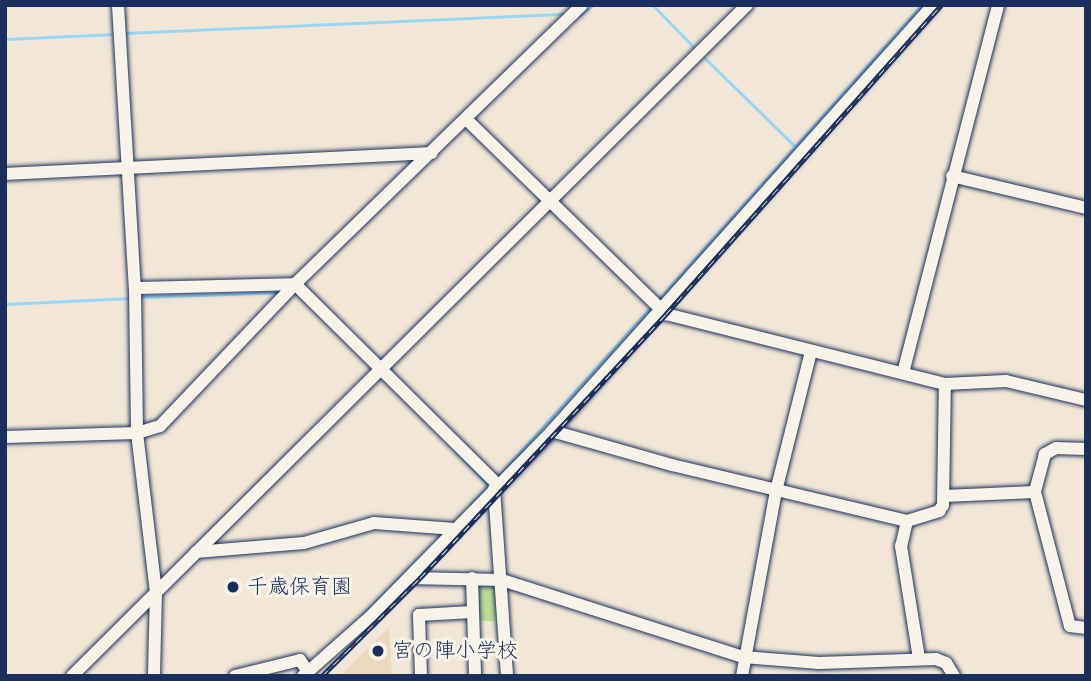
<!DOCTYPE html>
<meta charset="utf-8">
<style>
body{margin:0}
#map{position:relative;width:1091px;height:681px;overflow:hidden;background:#f2e7d6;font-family:"Balsamiq Sans","Klee One",sans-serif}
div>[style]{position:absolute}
.built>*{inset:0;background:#ebd9c0}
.green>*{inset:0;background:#bcdc95;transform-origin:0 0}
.stream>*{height:2.5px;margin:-1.25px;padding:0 1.25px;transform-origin:1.25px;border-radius:1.25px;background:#96d7f8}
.roads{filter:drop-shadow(0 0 2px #1b2f5e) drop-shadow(0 0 2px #1b2f5e)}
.minor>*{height:12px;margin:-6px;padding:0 6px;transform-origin:6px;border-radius:6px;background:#f7f3e8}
.rail>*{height:5px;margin-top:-2.5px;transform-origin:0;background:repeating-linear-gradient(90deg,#f7f3e8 0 8px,#1b2f5e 0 16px);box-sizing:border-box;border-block:2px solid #1b2f5e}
.dots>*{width:19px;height:19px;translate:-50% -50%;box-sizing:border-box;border:4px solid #f7f3e8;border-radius:50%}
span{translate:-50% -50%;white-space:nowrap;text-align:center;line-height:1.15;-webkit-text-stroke:6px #f7f3e8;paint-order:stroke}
.poi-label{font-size:21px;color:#1b2f5e}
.left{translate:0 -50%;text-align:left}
.frame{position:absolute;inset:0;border:7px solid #1b2f5e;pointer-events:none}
</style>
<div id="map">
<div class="built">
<i style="clip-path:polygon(389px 627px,392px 676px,340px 676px)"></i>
</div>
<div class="green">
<i style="left:476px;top:584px;width:22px;height:36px;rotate:5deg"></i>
</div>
<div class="stream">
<i style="left:653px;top:5px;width:60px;rotate:45.7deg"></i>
<i style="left:580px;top:15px;width:16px;rotate:-38deg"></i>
<i style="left:125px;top:33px;width:441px;rotate:-2.5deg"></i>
<i style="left:5px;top:39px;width:110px;rotate:-2.6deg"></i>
<i style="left:705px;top:58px;width:126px;rotate:44.4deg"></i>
<i style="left:138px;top:297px;width:144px;rotate:-2deg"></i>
<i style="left:658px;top:300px;width:396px;rotate:-48.2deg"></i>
<i style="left:5px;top:304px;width:126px;rotate:-2.7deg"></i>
<i style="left:454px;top:449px;width:51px;rotate:46.6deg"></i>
<i style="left:489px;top:486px;width:26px;rotate:133deg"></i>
<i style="left:496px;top:479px;width:232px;rotate:-48deg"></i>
<i style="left:360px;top:617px;width:92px;rotate:-45deg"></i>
</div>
<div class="roads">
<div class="minor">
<i style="left:118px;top:5px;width:284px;rotate:86.6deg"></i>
<i style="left:135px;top:288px;width:145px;rotate:89.2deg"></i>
<i style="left:137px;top:433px;width:160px;rotate:83.2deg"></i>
<i style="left:156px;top:592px;width:84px;rotate:91.4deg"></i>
<i style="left:468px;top:121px;width:277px;rotate:44.3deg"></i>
<i style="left:666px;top:314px;width:288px;rotate:14.1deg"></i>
<i style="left:945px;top:384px;width:61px;rotate:-2.8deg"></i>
<i style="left:1006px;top:381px;width:82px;rotate:13.4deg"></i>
<i style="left:5px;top:174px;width:427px;rotate:-2.8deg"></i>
<i style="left:952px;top:176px;width:138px;rotate:13.4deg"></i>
<i style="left:135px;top:288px;width:160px;rotate:-1.4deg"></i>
<i style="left:295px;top:284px;width:286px;rotate:44.7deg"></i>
<i style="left:903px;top:373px;width:380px;rotate:-75.5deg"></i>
<i style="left:552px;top:431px;width:125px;rotate:15.8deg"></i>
<i style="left:672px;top:465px;width:242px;rotate:13.4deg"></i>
<i style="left:907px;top:521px;width:34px;rotate:-17deg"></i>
<i style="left:939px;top:511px;width:7px;rotate:-56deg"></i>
<i style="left:943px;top:505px;width:121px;rotate:-89.1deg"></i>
<i style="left:5px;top:437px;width:132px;rotate:-1.7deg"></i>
<i style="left:137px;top:433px;width:24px;rotate:-17deg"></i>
<i style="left:160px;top:426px;width:196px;rotate:-46.4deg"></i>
<i style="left:295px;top:284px;width:400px;rotate:-44.2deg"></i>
<i style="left:1086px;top:449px;width:30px;rotate:-178deg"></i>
<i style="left:1056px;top:448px;width:13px;rotate:151deg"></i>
<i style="left:1045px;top:454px;width:39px;rotate:105deg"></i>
<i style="left:1035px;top:492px;width:138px;rotate:75.4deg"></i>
<i style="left:1070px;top:626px;width:16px;rotate:7deg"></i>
<i style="left:494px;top:489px;width:187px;rotate:86deg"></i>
<i style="left:944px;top:496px;width:91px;rotate:-2.5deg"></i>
<i style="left:907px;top:521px;width:26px;rotate:103deg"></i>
<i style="left:901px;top:546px;width:114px;rotate:80.9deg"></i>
<i style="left:196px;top:552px;width:108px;rotate:-4.8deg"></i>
<i style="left:304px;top:543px;width:73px;rotate:-15.9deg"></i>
<i style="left:374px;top:523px;width:81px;rotate:4.2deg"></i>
<i style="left:409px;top:578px;width:93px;rotate:1.2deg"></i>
<i style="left:502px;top:580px;width:253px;rotate:17.7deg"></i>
<i style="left:743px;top:657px;width:76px;rotate:4.5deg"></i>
<i style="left:819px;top:663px;width:117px;rotate:-2deg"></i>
<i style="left:936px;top:659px;width:11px;rotate:22deg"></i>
<i style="left:946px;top:663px;width:15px;rotate:58deg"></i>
<i style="left:472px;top:578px;width:98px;rotate:88.2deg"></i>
<i style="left:72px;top:676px;width:952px;rotate:-44.83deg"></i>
<i style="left:235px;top:676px;width:67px;rotate:-13.8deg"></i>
<i style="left:300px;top:660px;width:14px;rotate:56deg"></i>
<i style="left:303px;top:676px;width:91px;rotate:-41.4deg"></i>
<i style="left:371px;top:616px;width:259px;rotate:-45.6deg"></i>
<i style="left:552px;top:431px;width:572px;rotate:-48.19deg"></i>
<i style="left:421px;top:676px;width:61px;rotate:-91.9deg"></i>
<i style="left:419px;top:615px;width:53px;rotate:-3.2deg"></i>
<i style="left:742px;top:676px;width:188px;rotate:-79.6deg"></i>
<i style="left:776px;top:491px;width:143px;rotate:-75.9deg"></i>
</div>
</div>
<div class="rail">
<i style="left:322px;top:676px;width:139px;rotate:-45deg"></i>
<i style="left:420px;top:578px;width:361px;rotate:-47deg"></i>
<i style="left:666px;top:314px;width:414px;rotate:-48.3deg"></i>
</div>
<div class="dots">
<i style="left:233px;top:587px;background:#1b2f5e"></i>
<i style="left:378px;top:651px;background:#1b2f5e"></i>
</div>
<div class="poi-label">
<span class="left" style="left:247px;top:587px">千歳保育園</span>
<span class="left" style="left:392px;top:651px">宮の陣小学校</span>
</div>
<div class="frame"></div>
</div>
